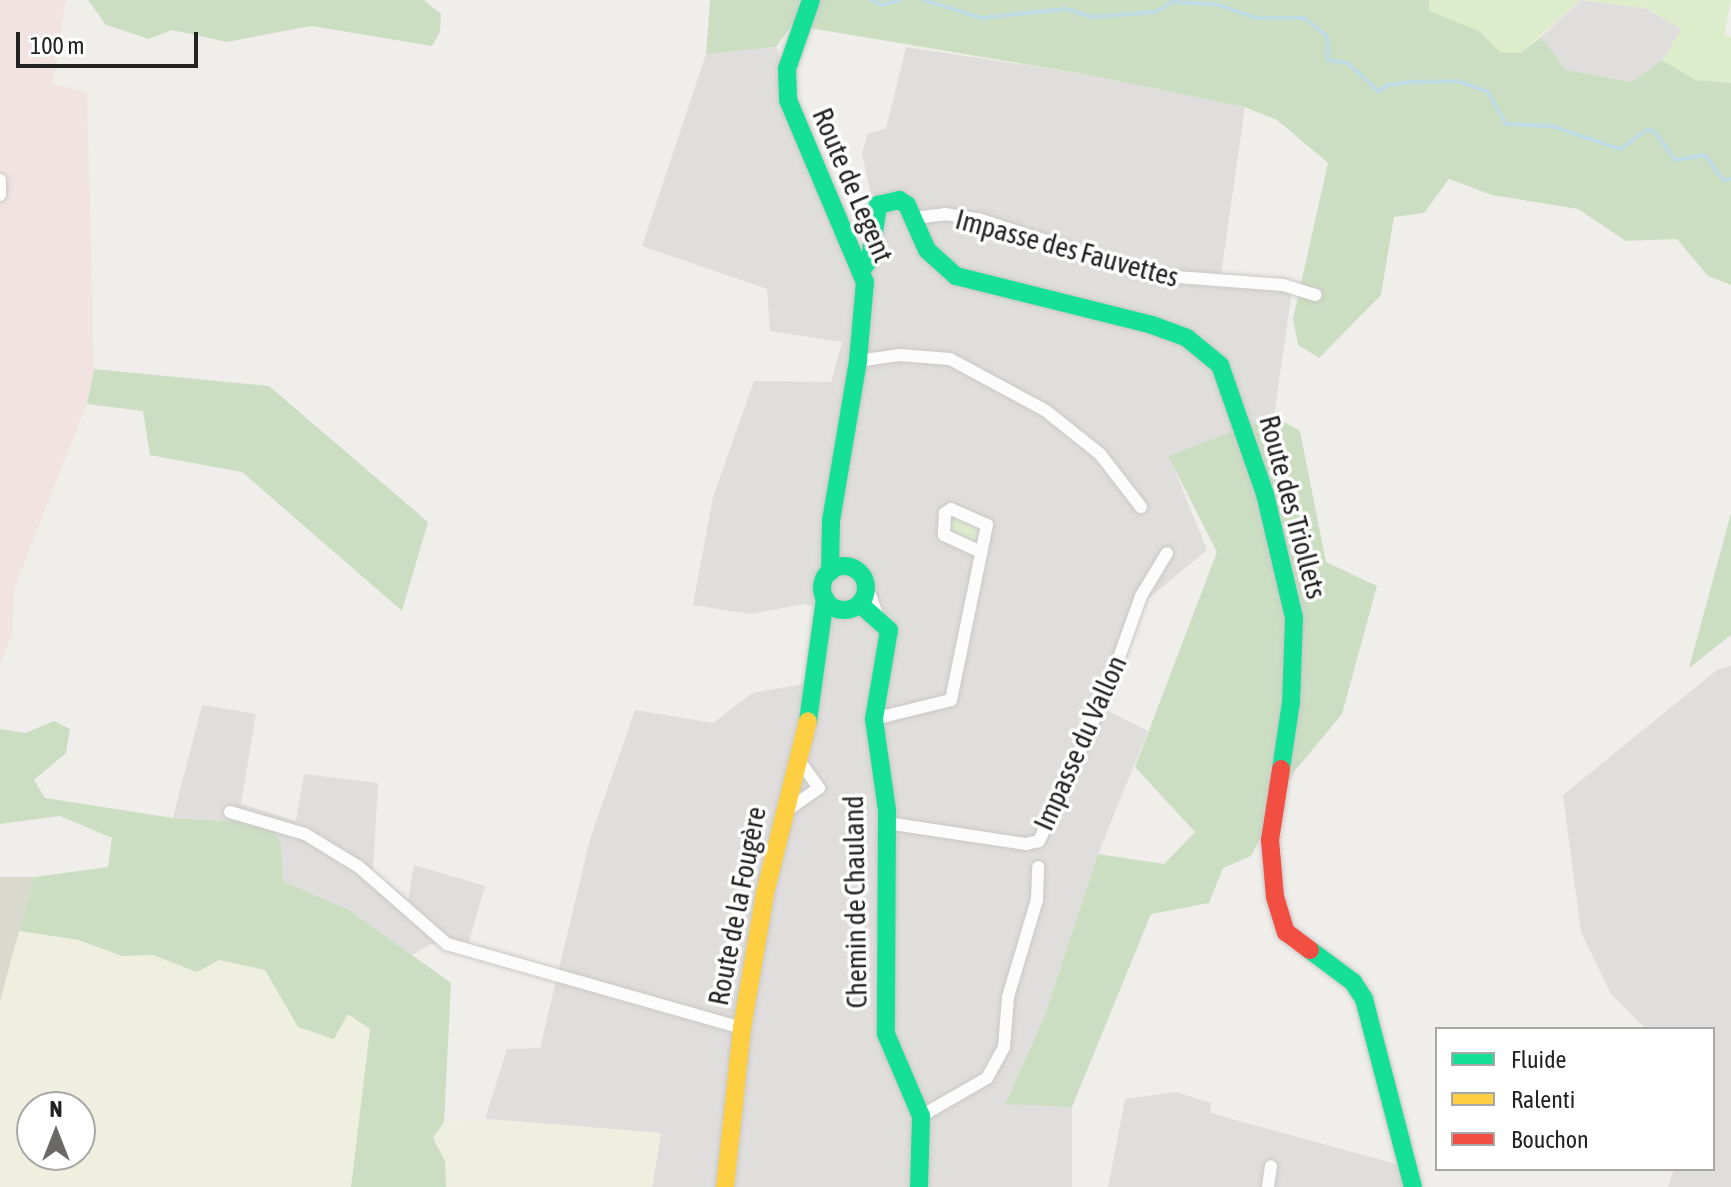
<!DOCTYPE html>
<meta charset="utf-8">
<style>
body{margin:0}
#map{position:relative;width:1731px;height:1187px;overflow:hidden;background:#f0eeeb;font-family:"Asap Condensed",sans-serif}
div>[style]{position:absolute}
.residential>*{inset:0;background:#dfdedc}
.commercial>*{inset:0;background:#f1e3e1}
.construction>*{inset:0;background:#d9d9cd}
.farmland>*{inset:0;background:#efefdf}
.grass>*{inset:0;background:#ddeccb}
.forest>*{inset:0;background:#cbdec1}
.stream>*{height:4px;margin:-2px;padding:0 2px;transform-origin:2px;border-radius:2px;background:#bfdbe3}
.roads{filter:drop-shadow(0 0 2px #c9c8c7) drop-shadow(0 0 2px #c9c8c7)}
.street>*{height:12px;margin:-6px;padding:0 6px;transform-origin:6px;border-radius:6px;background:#fdfcfc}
.fast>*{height:18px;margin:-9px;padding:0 9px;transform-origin:9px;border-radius:9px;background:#16e098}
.fast>.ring{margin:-9px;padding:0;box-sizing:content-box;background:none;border:18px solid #16e098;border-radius:50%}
.slow>*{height:18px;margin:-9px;padding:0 9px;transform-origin:9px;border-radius:9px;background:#ffcf43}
.jam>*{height:18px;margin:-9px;padding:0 9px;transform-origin:9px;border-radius:9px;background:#f24e42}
span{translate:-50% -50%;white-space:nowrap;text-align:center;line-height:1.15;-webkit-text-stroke:7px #fff;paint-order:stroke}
.street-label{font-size:28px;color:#222}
.legend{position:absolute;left:1435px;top:1027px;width:280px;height:144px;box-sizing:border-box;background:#fff;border:2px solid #a7a7a7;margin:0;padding:10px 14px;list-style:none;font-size:24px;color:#222}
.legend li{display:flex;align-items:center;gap:16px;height:40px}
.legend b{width:40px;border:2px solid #a7a7a7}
.north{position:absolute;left:16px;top:1091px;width:80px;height:80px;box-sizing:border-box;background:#fff;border:2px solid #a7a7a7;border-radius:50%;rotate:0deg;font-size:22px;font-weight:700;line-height:32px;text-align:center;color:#222}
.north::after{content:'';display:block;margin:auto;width:28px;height:36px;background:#6a6968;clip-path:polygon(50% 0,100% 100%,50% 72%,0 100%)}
.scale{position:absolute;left:16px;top:32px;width:182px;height:36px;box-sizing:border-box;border:4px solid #222;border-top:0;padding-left:10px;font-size:24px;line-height:28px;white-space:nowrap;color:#222;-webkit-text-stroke:6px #fff;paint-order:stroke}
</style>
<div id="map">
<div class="residential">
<i style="clip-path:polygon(1580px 0,1645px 8px,1682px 29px,1662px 60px,1632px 82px,1565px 70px,1541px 37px)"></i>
<i style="clip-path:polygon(776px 47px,861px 248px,870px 190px,862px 153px,868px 133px,886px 129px,906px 47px,1083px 74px,1245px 107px,1221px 274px,1292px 291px,1274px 416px,1169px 456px,1207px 550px,1144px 602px,1108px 711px,1148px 731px,1098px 854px,1045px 1015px,1005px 1103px,1072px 1107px,1072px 1187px,652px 1187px,661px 1133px,485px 1119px,507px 1049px,540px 1048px,590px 839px,635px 710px,713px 723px,752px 693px,804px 684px,819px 607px,804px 604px,750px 614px,693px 605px,713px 497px,754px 381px,831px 382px,842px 342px,770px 331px,767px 289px,642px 246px,706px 54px)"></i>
<i style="clip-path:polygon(1731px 666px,1731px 1187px,1668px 1187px,1674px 1169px,1713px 1169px,1713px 1029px,1646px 1029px,1611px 994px,1581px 932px,1563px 795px,1717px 670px)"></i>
<i style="clip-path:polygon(202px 705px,256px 714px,241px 804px,296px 821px,304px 774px,378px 783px,373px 870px,408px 900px,414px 865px,485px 886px,468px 945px,431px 944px,412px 955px,349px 910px,283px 881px,281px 844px,271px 824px,173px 818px)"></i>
<i style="clip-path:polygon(1176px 1092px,1211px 1103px,1210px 1113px,1411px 1168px,1419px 1187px,1108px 1187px,1125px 1099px)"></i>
</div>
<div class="commercial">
<i style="clip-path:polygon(0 0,66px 0,53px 84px,87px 92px,94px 369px,87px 404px,15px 586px,12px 635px,0 665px)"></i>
</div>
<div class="construction">
<i style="clip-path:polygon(0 877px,34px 877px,0 1002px)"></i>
</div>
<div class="farmland">
<i style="clip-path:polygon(evenodd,19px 931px,79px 940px,122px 956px,153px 955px,197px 972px,219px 960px,265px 970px,298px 1027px,348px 1014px,370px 1029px,351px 1187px,0 1187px,0 1002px,19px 931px,32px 1107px,80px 1107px,80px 1155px,32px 1155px,32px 1107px)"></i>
<i style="clip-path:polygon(485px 1119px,661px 1133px,652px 1187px,446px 1187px,445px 1161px,433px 1137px,444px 1122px)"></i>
</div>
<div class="grass">
<i style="clip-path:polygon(1429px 0,1580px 0,1521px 53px,1500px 52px,1479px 31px,1428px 11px)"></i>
<i style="clip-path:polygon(1581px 0,1731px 0,1724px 35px,1731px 37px,1731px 83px,1695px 80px,1662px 60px,1682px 29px,1646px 8px)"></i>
<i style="clip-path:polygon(956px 515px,979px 527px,977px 538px,971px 541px,950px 529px)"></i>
</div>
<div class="forest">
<i style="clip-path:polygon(88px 0,424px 0,441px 14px,440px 32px,432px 46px,311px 26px,227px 42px,172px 30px,149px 39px,106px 25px)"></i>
<i style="clip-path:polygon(710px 0,1429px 0,1429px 11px,1479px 31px,1500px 52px,1521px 53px,1541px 37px,1566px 70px,1632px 82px,1662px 60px,1695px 80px,1731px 83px,1731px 285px,1708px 276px,1677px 239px,1626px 241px,1578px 209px,1492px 195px,1449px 179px,1424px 213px,1394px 217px,1381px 295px,1319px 358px,1298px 345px,1293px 319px,1328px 163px,1277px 120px,1245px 107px,1083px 74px,792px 25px,776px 47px,706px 54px)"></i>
<i style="clip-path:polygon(94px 369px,269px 386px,428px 522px,402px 611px,242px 472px,150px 455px,143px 411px,87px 404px)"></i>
<i style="clip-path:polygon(1274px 416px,1300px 431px,1326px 562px,1377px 586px,1342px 714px,1294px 772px,1251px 856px,1223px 868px,1209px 903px,1151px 914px,1072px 1107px,1005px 1104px,1045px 1015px,1098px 854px,1164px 864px,1195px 832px,1135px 767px,1217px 552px,1168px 456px)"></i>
<i style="clip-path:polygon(1731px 513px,1731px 635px,1689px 668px)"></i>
<i style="clip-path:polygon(54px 721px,70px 729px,66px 753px,34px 780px,45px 798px,173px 818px,271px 824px,281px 844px,283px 881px,349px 910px,451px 983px,444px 1122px,433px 1138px,445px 1161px,446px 1187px,351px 1187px,370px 1029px,348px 1014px,334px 1039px,298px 1027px,265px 970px,219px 960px,197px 972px,153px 955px,122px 956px,79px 940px,19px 931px,34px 877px,108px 867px,112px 838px,60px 816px,0 824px,0 729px,25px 733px)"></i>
</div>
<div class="stream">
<i style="left:871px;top:0;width:12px;rotate:24deg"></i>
<i style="left:882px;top:5px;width:18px;rotate:-16deg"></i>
<i style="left:924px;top:0;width:60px;rotate:17.5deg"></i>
<i style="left:981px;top:18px;width:86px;rotate:-6deg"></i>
<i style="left:1067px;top:9px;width:26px;rotate:18deg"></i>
<i style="left:1092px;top:17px;width:63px;rotate:-4.5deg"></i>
<i style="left:1155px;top:12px;width:20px;rotate:-30deg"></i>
<i style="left:1172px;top:2px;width:44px;rotate:2.6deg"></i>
<i style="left:1216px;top:4px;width:42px;rotate:19.3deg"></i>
<i style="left:1256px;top:18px;width:48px"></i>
<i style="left:1304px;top:18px;width:29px;rotate:38deg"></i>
<i style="left:1327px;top:36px;width:24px;rotate:88deg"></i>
<i style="left:1328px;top:60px;width:20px;rotate:9deg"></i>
<i style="left:1348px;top:63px;width:42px;rotate:43.1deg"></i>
<i style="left:1379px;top:92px;width:11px;rotate:-41deg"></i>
<i style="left:1387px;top:85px;width:25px;rotate:-7deg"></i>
<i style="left:1412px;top:82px;width:46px;rotate:-1.2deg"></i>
<i style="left:1458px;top:81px;width:32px;rotate:20deg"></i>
<i style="left:1488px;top:92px;width:37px;rotate:61deg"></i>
<i style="left:1506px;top:124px;width:46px;rotate:2.5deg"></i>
<i style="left:1552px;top:126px;width:72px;rotate:18.7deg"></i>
<i style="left:1620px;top:149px;width:33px;rotate:-35deg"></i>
<i style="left:1647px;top:130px;width:7px;rotate:8deg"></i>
<i style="left:1654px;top:131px;width:36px;rotate:54deg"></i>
<i style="left:1675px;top:160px;width:30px;rotate:-9deg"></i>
<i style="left:1705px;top:155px;width:31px;rotate:54deg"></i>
<i style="left:1723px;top:180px;width:8px;rotate:-7deg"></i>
</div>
<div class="roads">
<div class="street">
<i style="left:0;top:180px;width:15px;rotate:90deg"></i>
<i style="left:914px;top:218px;width:31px;rotate:-7deg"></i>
<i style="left:945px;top:214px;width:33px;rotate:9deg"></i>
<i style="left:978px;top:219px;width:182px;rotate:17.9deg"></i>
<i style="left:1151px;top:275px;width:132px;rotate:4.3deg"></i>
<i style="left:1283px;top:285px;width:34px;rotate:17deg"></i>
<i style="left:858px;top:361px;width:41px;rotate:-8.3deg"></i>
<i style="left:899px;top:355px;width:51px;rotate:4.5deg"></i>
<i style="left:950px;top:359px;width:109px;rotate:28.4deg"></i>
<i style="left:1046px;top:411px;width:69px;rotate:38.5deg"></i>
<i style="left:1100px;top:454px;width:67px;rotate:52.3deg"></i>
<i style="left:867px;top:587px;width:29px;rotate:70deg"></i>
<i style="left:874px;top:719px;width:79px;rotate:-13.9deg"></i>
<i style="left:951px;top:700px;width:179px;rotate:-78.4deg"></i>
<i style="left:987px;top:525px;width:39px;rotate:-156deg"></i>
<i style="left:951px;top:509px;width:7px;rotate:146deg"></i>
<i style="left:945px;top:513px;width:22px;rotate:93deg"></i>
<i style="left:944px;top:535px;width:41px;rotate:24.7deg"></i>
<i style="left:786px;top:811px;width:40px;rotate:-34.9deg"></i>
<i style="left:819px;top:788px;width:37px;rotate:-126deg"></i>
<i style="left:230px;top:812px;width:78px;rotate:16.3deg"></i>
<i style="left:305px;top:834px;width:63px;rotate:31.4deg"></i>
<i style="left:359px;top:867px;width:117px;rotate:41.2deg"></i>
<i style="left:447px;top:944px;width:307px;rotate:15.9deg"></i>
<i style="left:887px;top:823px;width:141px;rotate:8.6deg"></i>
<i style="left:1026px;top:844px;width:13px;rotate:-13deg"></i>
<i style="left:1039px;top:841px;width:165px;rotate:-65.6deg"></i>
<i style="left:1107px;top:691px;width:101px;rotate:-70.3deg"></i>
<i style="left:1141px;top:596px;width:50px;rotate:-58.8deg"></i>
<i style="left:921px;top:1116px;width:76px;rotate:-29.9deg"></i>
<i style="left:987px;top:1078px;width:35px;rotate:-61deg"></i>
<i style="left:1004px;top:1047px;width:50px;rotate:-85.4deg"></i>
<i style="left:1008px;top:997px;width:101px;rotate:-73.4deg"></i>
<i style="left:1037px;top:900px;width:33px;rotate:-88deg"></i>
<i style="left:1268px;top:1187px;width:21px;rotate:-82deg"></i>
</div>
<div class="fast">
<i style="left:811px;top:0;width:73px;rotate:109.2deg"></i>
<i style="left:787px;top:69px;width:31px;rotate:88deg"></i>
<i style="left:788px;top:100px;width:198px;rotate:67.1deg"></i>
<i style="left:865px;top:282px;width:79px;rotate:95.1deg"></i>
<i style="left:858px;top:361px;width:161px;rotate:99.6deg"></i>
<i style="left:831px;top:520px;width:52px;rotate:91.1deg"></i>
<i style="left:862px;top:269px;width:13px;rotate:-51deg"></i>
<i style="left:870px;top:259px;width:55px;rotate:-81.6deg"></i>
<i style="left:878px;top:205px;width:22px;rotate:-13deg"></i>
<i style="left:899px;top:200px;width:9px;rotate:32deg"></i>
<i style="left:907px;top:205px;width:49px;rotate:66deg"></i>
<i style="left:927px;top:250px;width:39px;rotate:42deg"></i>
<i style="left:956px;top:276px;width:202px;rotate:14deg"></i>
<i style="left:1152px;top:325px;width:37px;rotate:20deg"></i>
<i style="left:1187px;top:338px;width:43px;rotate:39.3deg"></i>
<i style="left:1220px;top:365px;width:137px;rotate:70.8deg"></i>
<i style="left:1265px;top:494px;width:127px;rotate:76.8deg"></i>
<i style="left:1294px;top:618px;width:84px;rotate:92deg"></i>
<i style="left:1291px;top:702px;width:68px;rotate:98.5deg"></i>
<i class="ring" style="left:822px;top:566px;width:26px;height:26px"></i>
<i style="left:860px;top:604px;width:39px;rotate:42deg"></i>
<i style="left:889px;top:630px;width:90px;rotate:99.6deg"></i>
<i style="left:874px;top:719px;width:92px;rotate:81.9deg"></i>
<i style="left:887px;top:810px;width:224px;rotate:90.3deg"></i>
<i style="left:886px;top:1034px;width:89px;rotate:66.9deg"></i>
<i style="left:921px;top:1116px;width:71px;rotate:91.6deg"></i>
<i style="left:808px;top:721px;width:124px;rotate:-82.1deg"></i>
<i style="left:1310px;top:950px;width:54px;rotate:36.7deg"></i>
<i style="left:1353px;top:982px;width:20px;rotate:57deg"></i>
<i style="left:1364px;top:999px;width:194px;rotate:75.4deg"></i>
</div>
<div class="slow">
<i style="left:725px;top:1187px;width:160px;rotate:-83.9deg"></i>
<i style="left:742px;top:1028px;width:137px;rotate:-80.3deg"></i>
<i style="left:765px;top:893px;width:177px;rotate:-76deg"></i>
</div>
<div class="jam">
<i style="left:1281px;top:769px;width:72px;rotate:98.8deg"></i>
<i style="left:1270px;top:840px;width:57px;rotate:85deg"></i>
<i style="left:1275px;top:897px;width:37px;rotate:73deg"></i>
<i style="left:1286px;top:932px;width:30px;rotate:37deg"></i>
</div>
</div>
<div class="street-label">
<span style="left:853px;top:185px;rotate:67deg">Route de Legent</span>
<span style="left:1067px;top:248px;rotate:15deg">Impasse des Fauvettes</span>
<span style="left:1293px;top:507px;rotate:75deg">Route des Triollets</span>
<span style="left:1080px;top:743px;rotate:-66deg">Impasse du Vallon</span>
<span style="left:855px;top:902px;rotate:-91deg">Chemin de Chauland</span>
<span style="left:737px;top:906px;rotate:-79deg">Route de la Fougère</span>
</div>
<ul class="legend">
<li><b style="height:10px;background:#16e098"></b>Fluide</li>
<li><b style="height:10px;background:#ffcf43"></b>Ralenti</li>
<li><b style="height:10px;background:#f24e42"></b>Bouchon</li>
</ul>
<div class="north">N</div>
<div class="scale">100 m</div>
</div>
